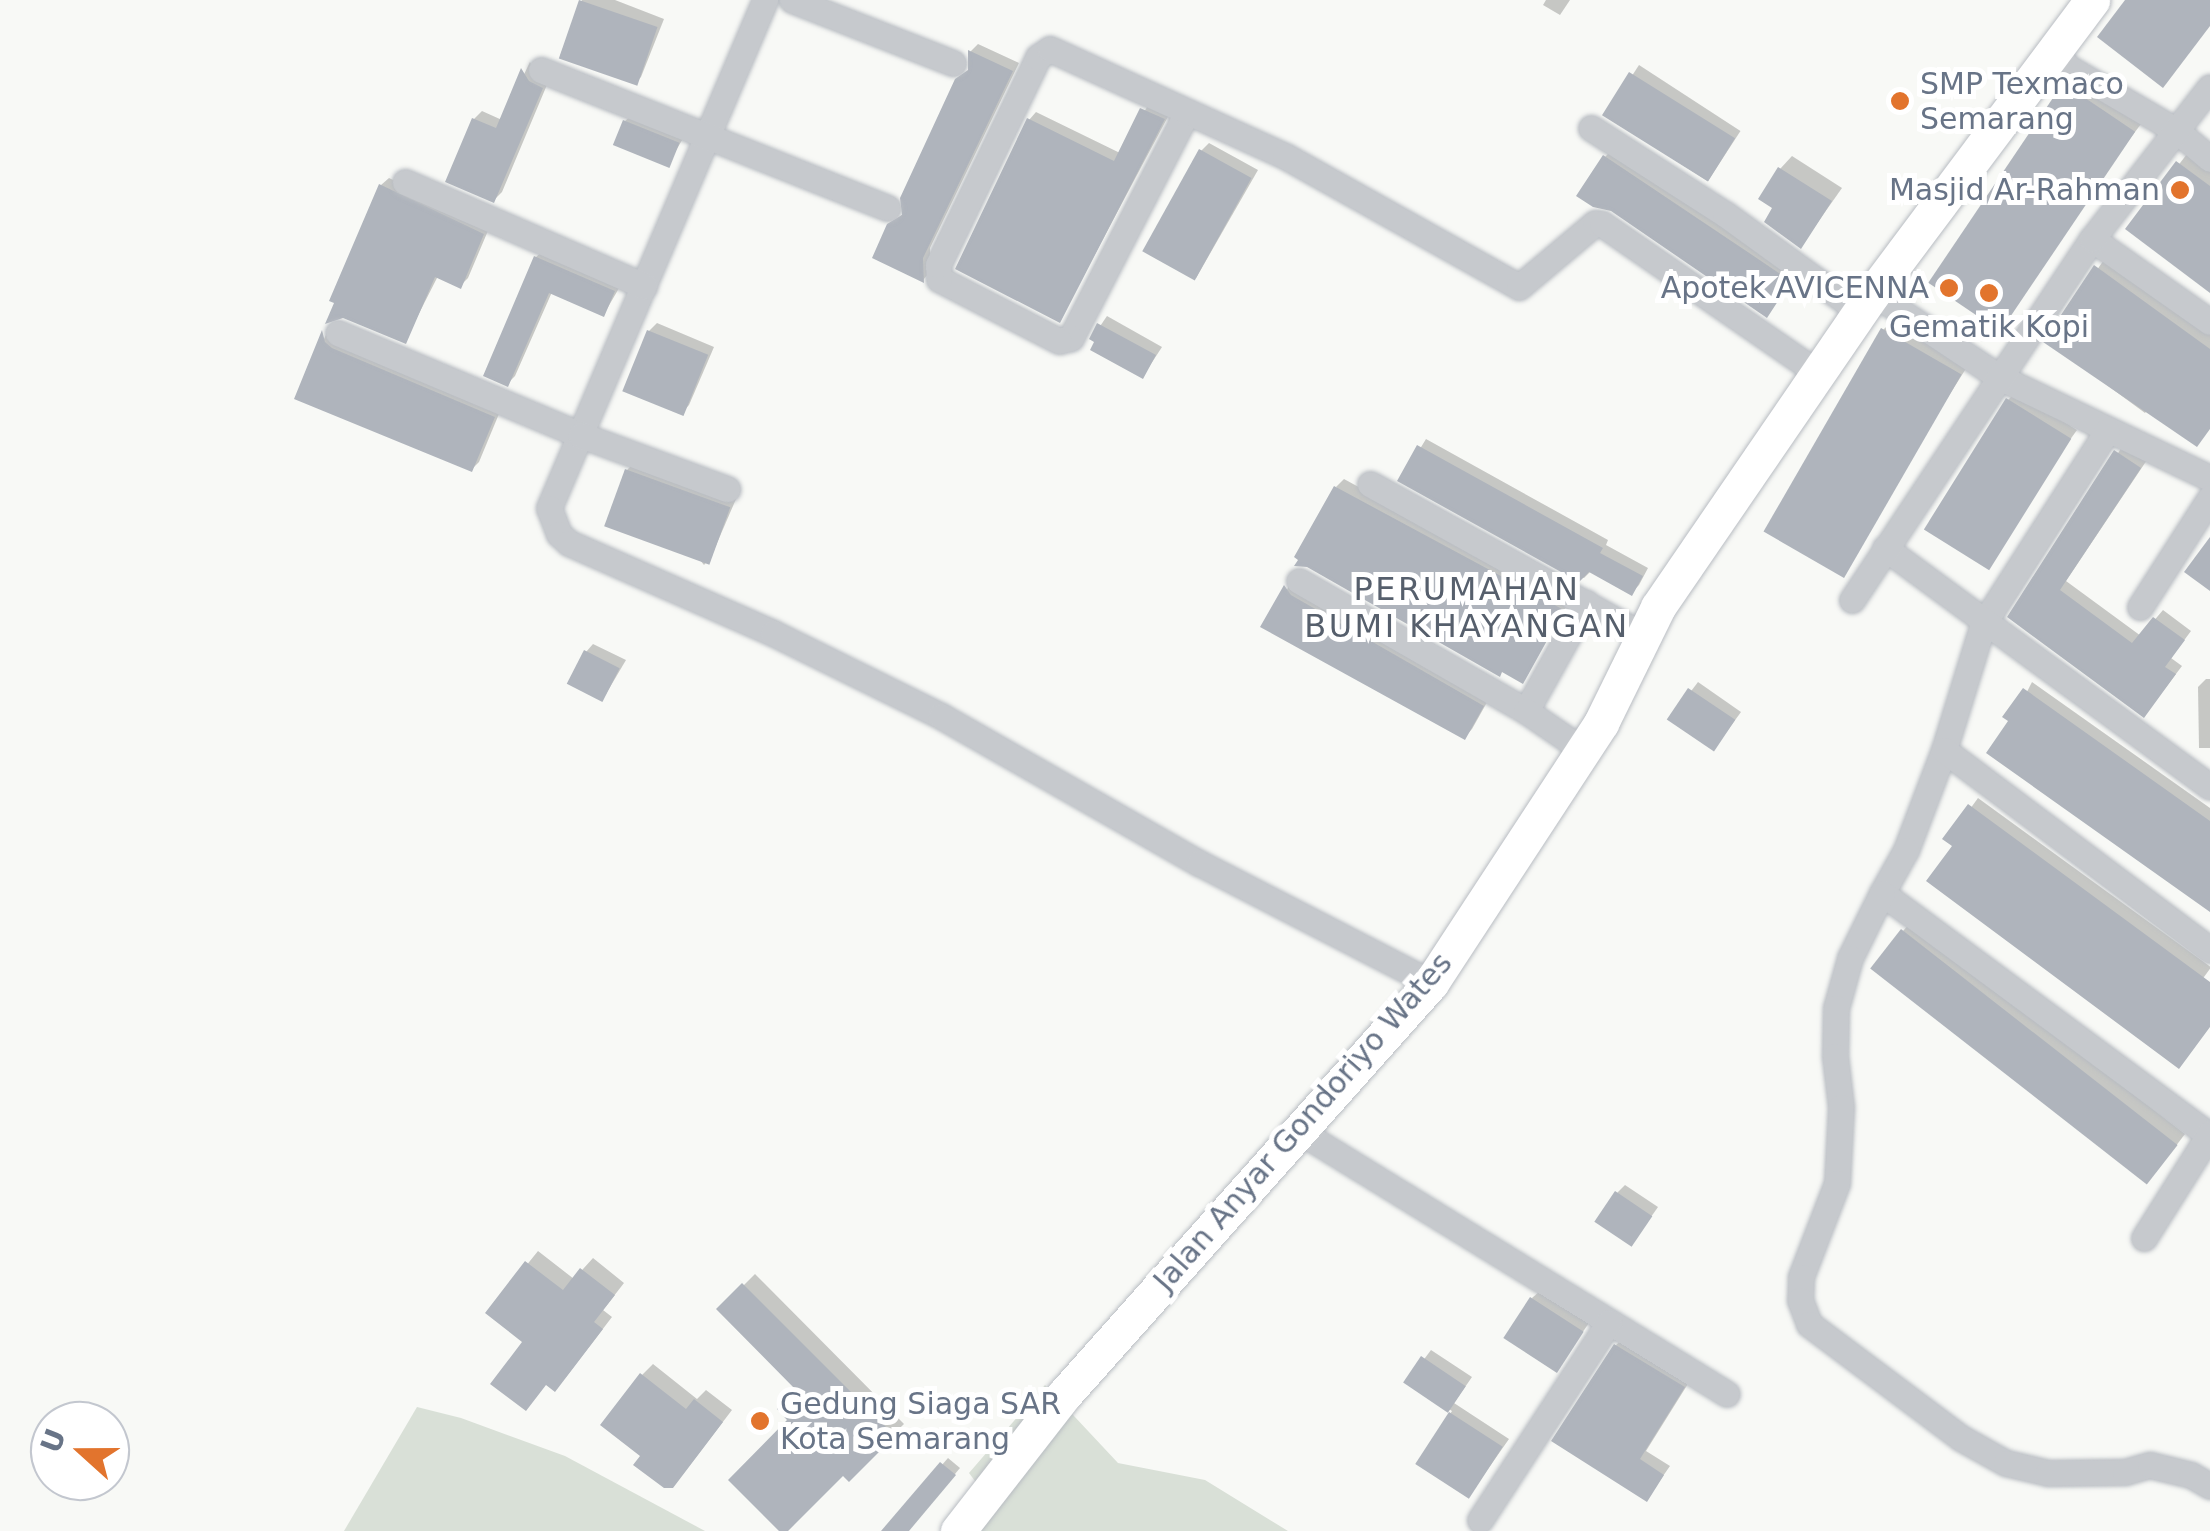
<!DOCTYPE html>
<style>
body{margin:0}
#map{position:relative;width:2210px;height:1531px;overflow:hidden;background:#f8f9f6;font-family:"DejaVu Sans",sans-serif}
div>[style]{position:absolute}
.green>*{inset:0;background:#d9e0d7}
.shadow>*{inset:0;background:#0003;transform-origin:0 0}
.building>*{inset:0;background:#afb4bc;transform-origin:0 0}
.roads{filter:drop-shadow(0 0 2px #b8bcc2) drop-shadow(0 0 2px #b8bcc2)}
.street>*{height:25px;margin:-12.5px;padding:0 12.5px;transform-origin:12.5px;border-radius:12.5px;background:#c6c9cd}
.secondary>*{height:35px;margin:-17.5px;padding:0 17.5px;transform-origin:17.5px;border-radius:17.5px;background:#fff}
.dots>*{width:28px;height:28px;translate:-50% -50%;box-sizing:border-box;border:5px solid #fff;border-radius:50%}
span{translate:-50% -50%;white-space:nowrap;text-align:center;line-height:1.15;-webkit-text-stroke:10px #fff;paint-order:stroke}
.poi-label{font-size:30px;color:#687487}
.left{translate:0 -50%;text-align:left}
.right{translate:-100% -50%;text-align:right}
.street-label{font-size:30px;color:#687487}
.neighbourhood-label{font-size:32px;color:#565f6c;letter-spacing:2.5px}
.north{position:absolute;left:30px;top:1401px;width:100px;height:100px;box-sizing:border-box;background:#fff;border:2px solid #c3c7cf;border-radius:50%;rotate:291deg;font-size:28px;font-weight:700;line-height:40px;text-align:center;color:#687487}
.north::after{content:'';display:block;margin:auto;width:35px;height:45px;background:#e2742d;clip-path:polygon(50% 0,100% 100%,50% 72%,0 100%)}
</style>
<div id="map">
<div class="green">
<i style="clip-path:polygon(1045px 1385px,1118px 1463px,1205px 1480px,1288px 1531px,943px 1531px,981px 1489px,969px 1473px)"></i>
<i style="clip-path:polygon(417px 1407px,461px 1418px,565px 1456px,705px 1531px,344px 1531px)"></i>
</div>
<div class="shadow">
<i style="clip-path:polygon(582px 0,615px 0,664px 19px,641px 77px,634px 84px,560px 56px)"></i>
<i style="clip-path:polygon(1546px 0,1570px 0,1560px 15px,1543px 5px)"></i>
<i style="clip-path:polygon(978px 44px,1019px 63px,930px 248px,930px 272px,923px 280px,890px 225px,904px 213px,970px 69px,971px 51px)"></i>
<i style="clip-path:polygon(530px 62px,536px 73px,549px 80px,502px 192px,494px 200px,474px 119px,482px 111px,502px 120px)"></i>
<i style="left:1639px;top:65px;width:121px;height:60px;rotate:33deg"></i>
<i style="clip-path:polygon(2072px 77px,2141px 124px,1993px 321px,2065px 85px)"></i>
<i style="clip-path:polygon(1150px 102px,1171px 111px,1060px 320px,1029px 120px,1036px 112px,1120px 153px)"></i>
<i style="clip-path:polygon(633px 114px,685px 135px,667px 166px,625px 121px)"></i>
<i style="clip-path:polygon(1209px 143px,1258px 170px,1196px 278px,1201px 151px)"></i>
<i style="clip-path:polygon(1613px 149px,1796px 273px,1767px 315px,1612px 208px,1605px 157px)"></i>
<i style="clip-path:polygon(2187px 154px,2210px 172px,2210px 290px,2129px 229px)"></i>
<i style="clip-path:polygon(1792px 156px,1842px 188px,1801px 246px,1776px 208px,1780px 169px)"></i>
<i style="clip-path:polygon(389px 178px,490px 226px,468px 278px,460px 286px,438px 276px,405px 341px,381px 185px)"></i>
<i style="clip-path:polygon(544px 250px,622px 283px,604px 314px,552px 292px,515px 376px,507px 384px,536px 257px)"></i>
<i style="clip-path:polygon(2106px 257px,2210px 332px,2210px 429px,2148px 409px,2145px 413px,2047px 341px)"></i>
<i style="clip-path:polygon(1107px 316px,1162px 347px,1143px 376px,1092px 338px)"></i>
<i style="clip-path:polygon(1891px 322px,1967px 367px,1844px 561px,1883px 330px)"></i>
<i style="clip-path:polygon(657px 323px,714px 347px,689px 405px,682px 413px,625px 390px,649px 331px)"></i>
<i style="clip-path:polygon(330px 326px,501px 409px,479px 462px,471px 470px,297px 397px)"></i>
<i style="clip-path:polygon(2016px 392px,2077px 430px,1986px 557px,2008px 400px)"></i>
<i style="clip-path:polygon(1426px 439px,1608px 540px,1606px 545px,1648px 568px,1639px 585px,1632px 592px,1592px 570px,1584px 578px,1401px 480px)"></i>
<i style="clip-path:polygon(2124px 444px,2147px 460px,2066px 581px,2141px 636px,2163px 610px,2191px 631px,2171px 658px,2182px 666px,2151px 707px,2010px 617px)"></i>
<i style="clip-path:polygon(635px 462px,736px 499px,711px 557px,704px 565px,627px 470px)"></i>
<i style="clip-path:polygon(1344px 479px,1569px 602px,1522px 681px,1336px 487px)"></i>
<i style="clip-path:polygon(1293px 580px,1490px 697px,1472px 729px,1465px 737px,1264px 626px)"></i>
<i style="clip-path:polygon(593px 644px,626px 660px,603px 699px,586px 652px)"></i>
<i style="clip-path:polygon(2206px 679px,2210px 679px,2210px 748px,2199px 748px,2198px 687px)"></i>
<i style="clip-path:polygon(1698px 682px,1741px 712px,1720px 741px,1670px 719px)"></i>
<i style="clip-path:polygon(2032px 682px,2210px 808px,2210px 909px,2012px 721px)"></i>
<i style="left:1978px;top:798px;width:288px;height:51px;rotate:36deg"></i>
<i style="clip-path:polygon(1910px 923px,2185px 1134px,2156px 1172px,1903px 931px)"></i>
<i style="clip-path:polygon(1625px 1185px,1658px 1207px,1632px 1244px,1617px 1193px)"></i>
<i style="clip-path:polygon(538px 1251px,574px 1279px,593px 1258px,624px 1283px,603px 1310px,612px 1317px,566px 1377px,488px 1313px)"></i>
<i style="clip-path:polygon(755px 1274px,904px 1424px,849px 1478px,843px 1472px,785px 1531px,791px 1420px,800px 1390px,720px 1309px)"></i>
<i style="clip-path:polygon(1540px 1291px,1589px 1323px,1556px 1370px,1532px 1298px)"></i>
<i style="clip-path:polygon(1624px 1338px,1691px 1379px,1646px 1451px,1670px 1466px,1647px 1499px,1616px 1345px)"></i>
<i style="clip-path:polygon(1431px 1350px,1472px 1377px,1454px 1403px,1509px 1439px,1469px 1496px,1418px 1463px,1452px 1411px,1407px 1382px)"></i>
<i style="clip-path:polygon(653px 1364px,697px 1399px,706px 1390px,732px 1410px,683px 1474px,643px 1456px,642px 1375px)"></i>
<i style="clip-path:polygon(948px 1458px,960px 1468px,907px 1531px,885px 1530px)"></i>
</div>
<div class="building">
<i style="left:579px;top:0;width:83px;height:62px;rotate:19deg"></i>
<i style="clip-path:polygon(2125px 0,2210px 0,2210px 26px,2163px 88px,2097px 37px)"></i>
<i style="clip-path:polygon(968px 50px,1013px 71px,923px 258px,924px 283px,872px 258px,887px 224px,902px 215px,900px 198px,955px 79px,968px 70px)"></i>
<i style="clip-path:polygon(521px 68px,529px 81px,543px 88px,494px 203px,445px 182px,472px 118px,496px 128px)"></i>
<i style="left:1629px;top:72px;width:125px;height:51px;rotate:32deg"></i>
<i style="left:2063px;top:83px;width:87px;height:241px;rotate:34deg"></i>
<i style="clip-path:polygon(1140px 108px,1165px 119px,1060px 323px,955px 269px,1027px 118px,1114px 161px)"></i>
<i style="left:623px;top:120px;width:61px;height:27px;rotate:22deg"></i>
<i style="left:1199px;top:149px;width:60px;height:117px;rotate:29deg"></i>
<i style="clip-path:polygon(1603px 155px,1791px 281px,1767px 318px,1611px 211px,1593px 207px,1576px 196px)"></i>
<i style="clip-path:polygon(2176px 161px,2210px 186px,2210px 293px,2125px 229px)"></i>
<i style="clip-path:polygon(1778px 167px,1832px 201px,1801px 249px,1764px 222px,1772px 208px,1758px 199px)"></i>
<i style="clip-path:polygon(379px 184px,484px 234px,461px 289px,435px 277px,406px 344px,343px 318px,325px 324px,334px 303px,329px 301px)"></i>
<i style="clip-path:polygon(534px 256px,615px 291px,604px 317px,549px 293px,508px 387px,483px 376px)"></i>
<i style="clip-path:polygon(2094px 265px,2210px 349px,2210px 429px,2197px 447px,2043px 342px)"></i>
<i style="clip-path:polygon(1097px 323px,1156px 355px,1143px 379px,1090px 350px,1094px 342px,1089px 339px)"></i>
<i style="left:1881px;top:328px;width:93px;height:235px;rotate:30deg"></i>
<i style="clip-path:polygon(322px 330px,325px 342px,332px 348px,495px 417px,472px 472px,294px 399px)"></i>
<i style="left:647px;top:330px;width:66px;height:66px;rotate:22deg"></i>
<i style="left:2006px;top:398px;width:77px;height:155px;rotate:32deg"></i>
<i style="clip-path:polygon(1417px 445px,1603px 548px,1600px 553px,1643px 576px,1632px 596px,1589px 572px,1579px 582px,1397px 481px)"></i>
<i style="clip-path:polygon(2114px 450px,2141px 468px,2060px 590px,2132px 643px,2153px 617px,2185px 640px,2165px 667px,2176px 674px,2144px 718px,2007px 617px)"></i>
<i style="left:625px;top:469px;width:112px;height:61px;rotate:20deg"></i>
<i style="clip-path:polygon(1334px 486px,1564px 610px,1523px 684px,1502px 672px,1500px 677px,1307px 567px,1294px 566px,1298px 560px,1294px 557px)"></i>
<i style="clip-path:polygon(2210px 537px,2210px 591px,2184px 572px)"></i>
<i style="clip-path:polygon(1284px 585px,1291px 595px,1484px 706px,1465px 740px,1260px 627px)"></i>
<i style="left:584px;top:650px;width:40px;height:38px;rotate:27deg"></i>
<i style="left:1688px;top:688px;width:57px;height:38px;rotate:34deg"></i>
<i style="clip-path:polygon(2023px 688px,2210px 821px,2210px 912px,1986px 753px,2008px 721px,2002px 717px)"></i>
<i style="clip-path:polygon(1968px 804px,2210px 982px,2210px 1027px,2179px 1069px,1926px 881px,1952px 846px,1942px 839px)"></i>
<i style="left:1901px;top:929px;width:351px;height:50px;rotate:38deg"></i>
<i style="left:1615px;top:1191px;width:45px;height:37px;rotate:34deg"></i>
<i style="clip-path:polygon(525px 1261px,563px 1290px,580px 1268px,615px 1295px,594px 1322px,603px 1329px,555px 1392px,546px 1385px,526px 1411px,490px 1384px,522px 1342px,485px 1313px)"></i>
<i style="clip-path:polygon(742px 1283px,895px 1436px,849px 1482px,843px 1476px,788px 1531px,779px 1531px,728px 1480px,787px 1420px,777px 1409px,796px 1390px,716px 1309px)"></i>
<i style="left:1530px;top:1297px;width:64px;height:49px;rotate:33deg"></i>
<i style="clip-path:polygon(1614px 1344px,1685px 1387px,1640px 1459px,1664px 1475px,1647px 1502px,1551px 1441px)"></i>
<i style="left:1421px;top:1356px;width:54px;height:32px;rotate:34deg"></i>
<i style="clip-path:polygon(640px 1373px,686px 1409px,694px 1399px,723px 1422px,673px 1488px,664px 1488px,633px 1465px,640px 1456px,600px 1425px)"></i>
<i style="left:1449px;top:1412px;width:64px;height:62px;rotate:33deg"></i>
<i style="clip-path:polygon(940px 1462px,956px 1475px,909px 1531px,881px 1531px)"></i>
</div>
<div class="roads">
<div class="street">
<i style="left:765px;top:0;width:552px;rotate:113.04deg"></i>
<i style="left:549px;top:508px;width:28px;rotate:69deg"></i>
<i style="left:559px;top:534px;width:13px;rotate:42deg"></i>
<i style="left:569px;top:543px;width:223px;rotate:23.8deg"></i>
<i style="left:773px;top:633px;width:187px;rotate:26.3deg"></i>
<i style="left:941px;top:716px;width:297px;rotate:29.7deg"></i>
<i style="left:1199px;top:863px;width:261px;rotate:27.3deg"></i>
<i style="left:792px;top:0;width:173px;rotate:21.4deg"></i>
<i style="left:2053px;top:52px;width:23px;rotate:45deg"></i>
<i style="left:2069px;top:68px;width:125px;rotate:30.3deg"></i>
<i style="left:2177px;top:131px;width:43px;rotate:40.3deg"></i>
<i style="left:541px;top:70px;width:373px;rotate:21.7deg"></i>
<i style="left:1186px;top:114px;width:252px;rotate:117.2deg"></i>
<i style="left:1071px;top:338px;width:12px;rotate:166deg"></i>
<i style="left:1059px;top:341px;width:135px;rotate:-152.7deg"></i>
<i style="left:939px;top:279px;width:14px;rotate:-94deg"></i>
<i style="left:938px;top:265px;width:231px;rotate:-64.3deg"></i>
<i style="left:1038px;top:57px;width:14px;rotate:-34deg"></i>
<i style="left:1050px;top:49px;width:258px;rotate:24.5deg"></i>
<i style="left:1285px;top:156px;width:268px;rotate:29.2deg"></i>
<i style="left:1519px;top:287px;width:99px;rotate:-40.1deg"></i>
<i style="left:1595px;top:223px;width:7px;rotate:8deg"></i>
<i style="left:1602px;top:224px;width:266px;rotate:34.6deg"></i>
<i style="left:1591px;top:128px;width:159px;rotate:32.7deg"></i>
<i style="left:1725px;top:214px;width:169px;rotate:35.9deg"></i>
<i style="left:405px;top:182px;width:261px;rotate:23.5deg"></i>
<i style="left:2092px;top:239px;width:144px;rotate:35.1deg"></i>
<i style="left:1873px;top:293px;width:151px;rotate:33.7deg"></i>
<i style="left:1999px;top:377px;width:234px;rotate:25.6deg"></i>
<i style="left:338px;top:333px;width:264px;rotate:22.8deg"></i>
<i style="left:581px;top:435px;width:156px;rotate:20.3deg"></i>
<i style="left:2107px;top:431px;width:229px;rotate:122.7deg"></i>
<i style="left:1983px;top:624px;width:132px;rotate:107.2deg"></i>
<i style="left:1944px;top:750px;width:107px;rotate:110.8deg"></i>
<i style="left:1906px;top:850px;width:49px;rotate:119.2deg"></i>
<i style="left:1882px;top:893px;width:407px;rotate:36.5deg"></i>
<i style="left:1370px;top:484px;width:311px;rotate:29deg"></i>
<i style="left:1885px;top:548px;width:403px;rotate:36.3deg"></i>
<i style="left:1299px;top:581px;width:262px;rotate:29.8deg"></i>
<i style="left:1526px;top:711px;width:124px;rotate:-60.9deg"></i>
<i style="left:1852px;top:600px;width:433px;rotate:-56.4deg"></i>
<i style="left:2092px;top:239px;width:192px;rotate:-52.2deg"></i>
<i style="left:2140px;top:607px;width:130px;rotate:-57.3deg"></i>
<i style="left:1526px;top:711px;width:69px;rotate:34.4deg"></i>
<i style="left:1944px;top:750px;width:333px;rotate:36.9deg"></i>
<i style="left:1882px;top:893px;width:72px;rotate:116.2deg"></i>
<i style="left:1850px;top:958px;width:52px;rotate:105.6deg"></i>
<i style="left:1836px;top:1008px;width:48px;rotate:91.2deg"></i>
<i style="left:1835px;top:1056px;width:51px;rotate:83.3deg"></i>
<i style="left:1841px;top:1107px;width:76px;rotate:93deg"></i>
<i style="left:1837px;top:1183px;width:101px;rotate:111deg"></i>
<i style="left:1801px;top:1277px;width:23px;rotate:92deg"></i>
<i style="left:1800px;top:1300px;width:26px;rotate:69deg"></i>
<i style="left:1809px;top:1324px;width:190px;rotate:36.9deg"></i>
<i style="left:1961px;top:1438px;width:51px;rotate:29.1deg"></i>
<i style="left:2006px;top:1463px;width:43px;rotate:13.4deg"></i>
<i style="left:2048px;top:1473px;width:77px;rotate:-0.7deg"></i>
<i style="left:2125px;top:1472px;width:26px;rotate:-16deg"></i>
<i style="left:2150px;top:1465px;width:42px;rotate:13.7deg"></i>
<i style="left:2191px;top:1475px;width:22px;rotate:30deg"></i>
<i style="left:1299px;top:1131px;width:502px;rotate:31.57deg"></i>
<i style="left:2144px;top:1238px;width:124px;rotate:-57.8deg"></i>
<i style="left:1480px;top:1520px;width:236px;rotate:-56.9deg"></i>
</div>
<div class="secondary">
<i style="left:958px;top:1531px;width:171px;rotate:-52.1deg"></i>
<i style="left:1063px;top:1396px;width:553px;rotate:-48.3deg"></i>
<i style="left:1431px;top:983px;width:311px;rotate:-56.8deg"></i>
<i style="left:1601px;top:723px;width:129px;rotate:-63.8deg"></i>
<i style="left:1658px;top:607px;width:381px;rotate:-55.6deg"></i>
<i style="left:1873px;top:293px;width:366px;rotate:-53.2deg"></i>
</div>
</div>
<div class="dots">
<i style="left:1900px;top:101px;background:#e2742d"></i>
<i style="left:2180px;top:190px;background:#e2742d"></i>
<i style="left:1949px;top:288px;background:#e2742d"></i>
<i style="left:1989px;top:293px;background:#e2742d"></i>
<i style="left:760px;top:1421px;background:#e2742d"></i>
</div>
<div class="poi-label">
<span class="left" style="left:1920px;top:101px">SMP Texmaco<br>Semarang</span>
<span class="right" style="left:2160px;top:190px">Masjid Ar-Rahman</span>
<span class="right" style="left:1929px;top:288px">Apotek AVICENNA</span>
<span style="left:1989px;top:327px">Gematik Kopi</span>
<span class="left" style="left:780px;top:1421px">Gedung Siaga SAR<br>Kota Semarang</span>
</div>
<div class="street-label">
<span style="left:1303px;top:1122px;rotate:-49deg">Jalan Anyar Gondoriyo Wates</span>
</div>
<div class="neighbourhood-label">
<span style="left:1467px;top:608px">PERUMAHAN<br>BUMI KHAYANGAN</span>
</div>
<div class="north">U</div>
</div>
